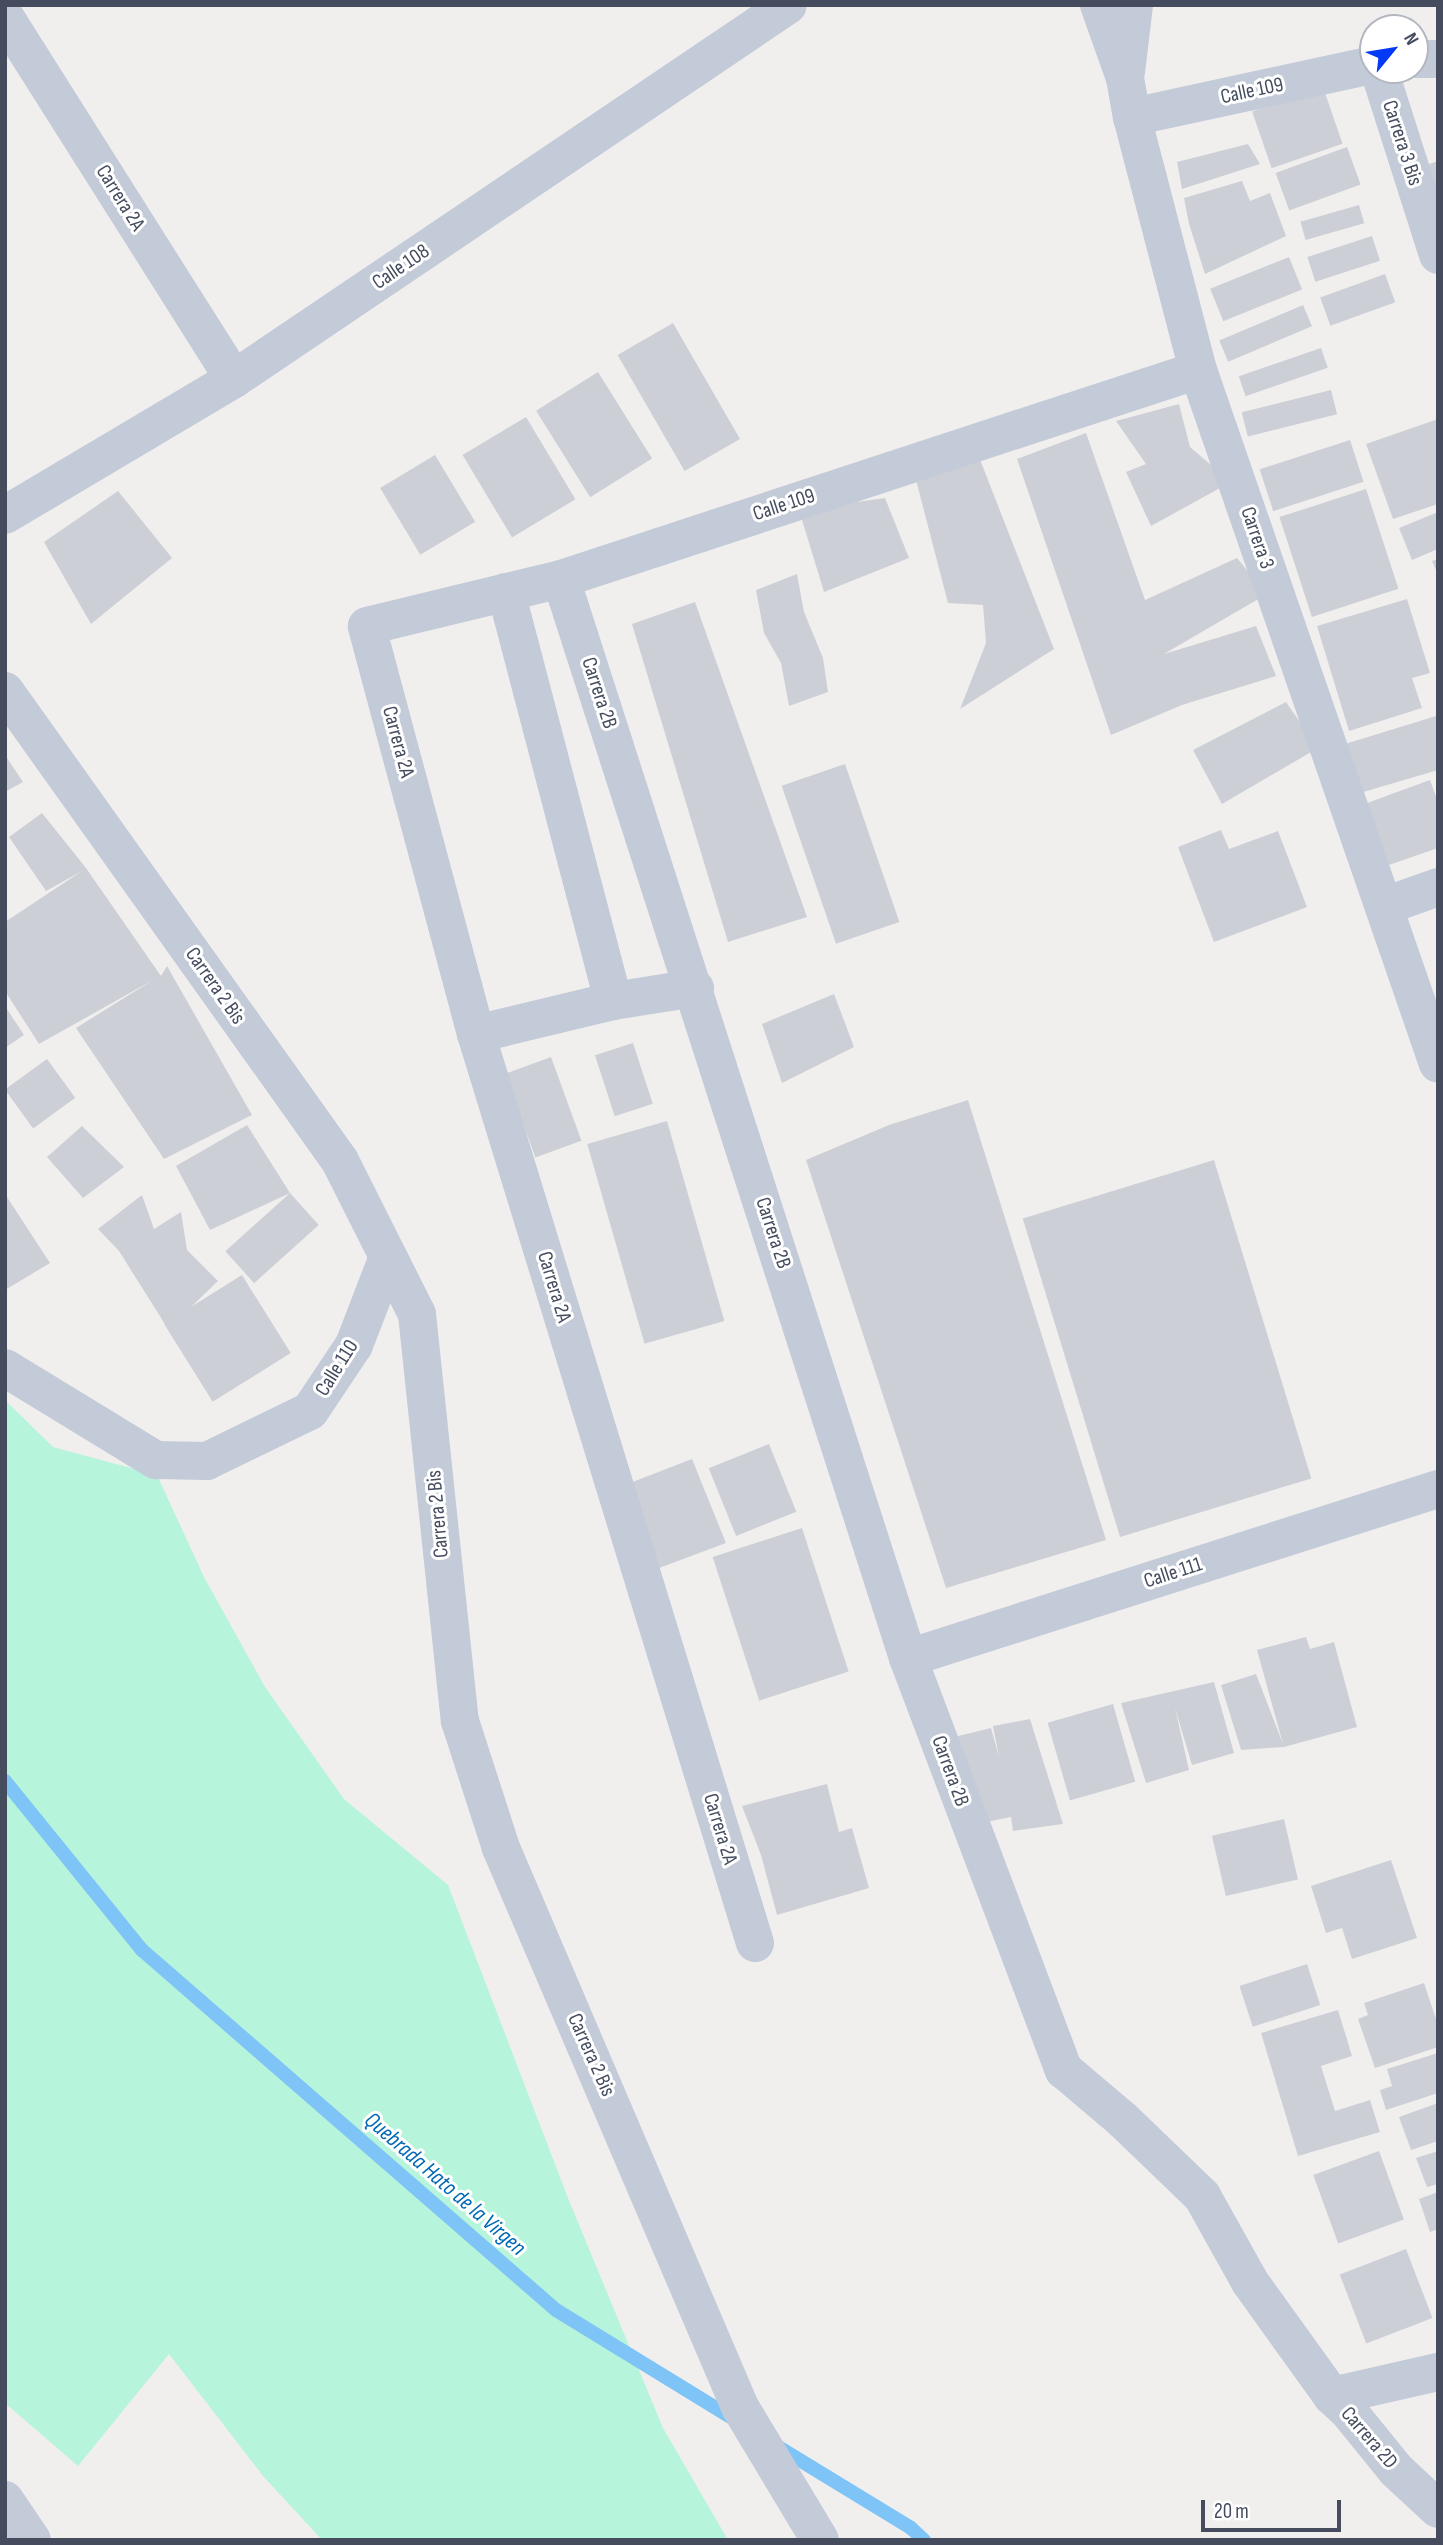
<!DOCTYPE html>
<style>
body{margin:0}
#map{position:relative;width:1443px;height:2545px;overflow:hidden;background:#f1efee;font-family:"Sofia Sans Condensed",sans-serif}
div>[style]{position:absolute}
.green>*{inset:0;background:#b7f4dc}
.stream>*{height:14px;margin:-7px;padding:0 7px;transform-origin:7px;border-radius:7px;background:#7fc4f6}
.building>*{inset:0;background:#cdcfd7;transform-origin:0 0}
.street>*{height:38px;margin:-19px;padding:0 19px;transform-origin:19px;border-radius:19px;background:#c3cad8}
span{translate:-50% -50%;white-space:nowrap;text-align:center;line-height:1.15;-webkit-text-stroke:6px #fff;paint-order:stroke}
.street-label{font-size:21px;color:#444c5e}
.water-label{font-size:23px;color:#0069b5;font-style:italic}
.frame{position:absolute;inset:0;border:7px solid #444c5e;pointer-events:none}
.north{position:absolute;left:1359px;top:14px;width:70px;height:70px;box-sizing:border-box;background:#fff;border:2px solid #b4b7bf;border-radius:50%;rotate:60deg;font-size:19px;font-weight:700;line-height:28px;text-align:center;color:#444c5e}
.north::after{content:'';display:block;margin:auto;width:24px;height:32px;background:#043af5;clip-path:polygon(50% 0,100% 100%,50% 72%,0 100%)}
.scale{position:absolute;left:1201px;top:2500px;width:140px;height:32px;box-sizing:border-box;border:4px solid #444c5e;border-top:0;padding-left:9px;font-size:21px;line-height:24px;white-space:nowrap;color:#444c5e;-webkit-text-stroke:5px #fff;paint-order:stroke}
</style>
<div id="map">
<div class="green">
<i style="clip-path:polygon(5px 1400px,53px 1447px,157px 1475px,204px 1577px,265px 1687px,344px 1799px,448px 1885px,568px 2198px,663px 2428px,728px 2540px,322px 2540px,263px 2476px,169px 2354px,78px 2466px,5px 2403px)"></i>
</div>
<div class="stream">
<i style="left:5px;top:1781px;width:218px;rotate:51deg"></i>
<i style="left:142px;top:1950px;width:549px;rotate:41.01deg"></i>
<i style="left:556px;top:2310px;width:212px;rotate:31.5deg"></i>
<i style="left:775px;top:2445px;width:159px;rotate:31.4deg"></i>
<i style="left:911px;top:2528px;width:18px;rotate:43deg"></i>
</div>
<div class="building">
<i style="left:1323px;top:87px;width:60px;height:75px;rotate:71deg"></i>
<i style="clip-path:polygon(1248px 144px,1260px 164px,1182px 189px,1177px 162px)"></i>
<i style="left:1347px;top:147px;width:40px;height:76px;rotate:70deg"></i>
<i style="clip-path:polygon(1438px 161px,1438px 207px,1423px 166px)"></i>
<i style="clip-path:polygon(1242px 181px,1250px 201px,1270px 193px,1286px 236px,1205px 274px,1189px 224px,1184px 198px)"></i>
<i style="left:1359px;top:205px;width:19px;height:61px;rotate:74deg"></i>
<i style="left:1372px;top:236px;width:26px;height:68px;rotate:72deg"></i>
<i style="left:1289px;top:257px;width:35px;height:85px;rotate:68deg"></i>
<i style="left:1385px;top:274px;width:30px;height:69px;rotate:70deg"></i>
<i style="left:1303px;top:305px;width:23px;height:91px;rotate:67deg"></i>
<i style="left:673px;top:323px;width:134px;height:64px;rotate:60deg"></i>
<i style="left:1321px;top:348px;width:21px;height:87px;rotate:71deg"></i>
<i style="left:598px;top:372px;width:102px;height:73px;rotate:58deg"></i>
<i style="left:1331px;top:390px;width:25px;height:92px;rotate:76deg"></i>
<i style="clip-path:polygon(1179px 404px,1190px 447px,1231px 482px,1151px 526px,1126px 472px,1146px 464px,1116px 421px)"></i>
<i style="left:526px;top:417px;width:96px;height:74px;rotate:59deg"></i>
<i style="clip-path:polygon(1438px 419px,1438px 504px,1393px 519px,1366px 444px)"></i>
<i style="clip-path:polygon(1086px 433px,1145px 600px,1237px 558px,1267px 594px,1164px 654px,1256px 626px,1276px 676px,1182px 705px,1111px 735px,1017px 459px)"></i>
<i style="left:1350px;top:440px;width:44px;height:95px;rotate:72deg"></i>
<i style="left:435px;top:455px;width:78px;height:64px;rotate:59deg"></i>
<i style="clip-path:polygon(979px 457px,1054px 649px,960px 709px,986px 643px,983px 605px,948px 603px,916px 480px)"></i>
<i style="left:1366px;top:489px;width:105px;height:91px;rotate:72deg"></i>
<i style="clip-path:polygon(118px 491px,172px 558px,91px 624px,44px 542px)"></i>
<i style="clip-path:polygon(885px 498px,909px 558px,824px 592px,799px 510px)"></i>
<i style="clip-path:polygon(1438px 512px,1438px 549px,1412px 560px,1399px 528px)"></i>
<i style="clip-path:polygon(1438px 559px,1438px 575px,1432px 561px)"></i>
<i style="clip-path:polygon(797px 574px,804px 612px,823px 658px,828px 692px,789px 706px,781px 663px,764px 633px,756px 590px)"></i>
<i style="clip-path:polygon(1407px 599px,1430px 673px,1412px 678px,1422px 708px,1349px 731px,1317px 626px)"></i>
<i style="clip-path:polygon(695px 602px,807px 917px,728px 942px,632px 624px)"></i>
<i style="clip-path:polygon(1286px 702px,1318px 748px,1222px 804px,1193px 750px)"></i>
<i style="clip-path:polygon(1436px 716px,1438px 770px,1360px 793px,1345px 744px)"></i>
<i style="clip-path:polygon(5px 755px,23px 782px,5px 792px)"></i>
<i style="left:845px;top:764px;width:167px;height:67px;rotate:71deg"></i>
<i style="clip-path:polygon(1430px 780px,1438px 802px,1438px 848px,1389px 865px,1367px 803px)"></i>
<i style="clip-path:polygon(42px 813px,86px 868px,161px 976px,167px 966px,252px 1115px,164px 1159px,76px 1028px,153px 980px,39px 1044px,5px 991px,5px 922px,82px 871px,46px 891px,9px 837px)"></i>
<i style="clip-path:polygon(1221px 830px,1229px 849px,1278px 831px,1307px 907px,1214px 942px,1178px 847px)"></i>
<i style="clip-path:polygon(834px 994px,854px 1047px,782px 1083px,762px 1024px)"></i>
<i style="clip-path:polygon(5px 1006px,24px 1035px,5px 1048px)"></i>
<i style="left:633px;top:1043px;width:64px;height:40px;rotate:72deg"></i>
<i style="left:551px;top:1057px;width:89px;height:49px;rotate:70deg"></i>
<i style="left:47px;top:1059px;width:48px;height:52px;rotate:54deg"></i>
<i style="clip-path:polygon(968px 1100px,1106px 1540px,946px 1588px,806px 1160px,889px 1125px)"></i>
<i style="left:667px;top:1121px;width:208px;height:83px;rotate:74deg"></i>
<i style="clip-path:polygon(247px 1125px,290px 1193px,210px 1230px,176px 1166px)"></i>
<i style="clip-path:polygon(82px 1126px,124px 1167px,83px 1198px,47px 1157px)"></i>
<i style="left:1214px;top:1160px;width:333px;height:200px;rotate:73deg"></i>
<i style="left:290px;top:1193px;width:43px;height:87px;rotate:48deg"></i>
<i style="clip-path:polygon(5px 1194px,50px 1263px,5px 1290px)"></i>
<i style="clip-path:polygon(142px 1195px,154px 1229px,181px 1212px,187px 1250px,218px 1281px,168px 1329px,119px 1251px,98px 1229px)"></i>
<i style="left:242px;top:1275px;width:92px;height:92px;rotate:58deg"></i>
<i style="left:769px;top:1444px;width:73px;height:65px;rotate:68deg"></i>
<i style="clip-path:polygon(692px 1459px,726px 1543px,651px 1571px,630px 1483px)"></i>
<i style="left:802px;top:1528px;width:151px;height:94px;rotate:72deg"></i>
<i style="clip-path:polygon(1306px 1637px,1310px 1649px,1334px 1642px,1357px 1727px,1284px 1747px,1241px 1750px,1221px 1685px,1256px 1674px,1283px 1744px,1257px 1650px)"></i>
<i style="clip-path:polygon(1214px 1682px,1234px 1753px,1192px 1765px,1175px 1708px,1189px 1770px,1146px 1783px,1121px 1703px)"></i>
<i style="left:1113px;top:1704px;width:81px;height:68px;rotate:74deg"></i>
<i style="clip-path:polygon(1030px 1719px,1063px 1824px,1013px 1831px,1011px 1817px,972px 1825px,950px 1738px,991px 1728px,999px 1757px,993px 1726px)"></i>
<i style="clip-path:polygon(827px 1784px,839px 1832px,852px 1828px,869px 1888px,777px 1915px,761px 1855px,742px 1806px)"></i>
<i style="left:1284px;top:1819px;width:62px;height:74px;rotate:77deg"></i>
<i style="clip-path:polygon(1391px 1860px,1417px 1938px,1352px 1959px,1342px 1928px,1326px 1933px,1311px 1886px)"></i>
<i style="left:1307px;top:1964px;width:43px;height:71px;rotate:72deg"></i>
<i style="clip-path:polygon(1424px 1983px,1438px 2025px,1438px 2047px,1375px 2068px,1358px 2019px,1368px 2015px,1364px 2003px)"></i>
<i style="clip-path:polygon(1338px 2010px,1352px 2056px,1321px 2066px,1335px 2111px,1370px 2100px,1380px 2132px,1298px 2156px,1261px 2033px)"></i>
<i style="clip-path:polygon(1438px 2053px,1438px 2093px,1386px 2110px,1380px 2090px,1392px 2086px,1387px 2069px)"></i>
<i style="clip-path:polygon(1438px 2103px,1438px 2141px,1411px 2150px,1399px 2117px)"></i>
<i style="left:1379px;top:2151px;width:73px;height:70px;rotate:70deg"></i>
<i style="clip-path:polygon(1438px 2151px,1438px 2184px,1427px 2187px,1416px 2158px)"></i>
<i style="clip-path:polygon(1438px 2192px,1438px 2229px,1430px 2232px,1419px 2199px)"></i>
<i style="left:1406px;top:2249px;width:74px;height:71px;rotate:69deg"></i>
</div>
<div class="street">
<i style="left:1099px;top:5px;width:77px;rotate:70.4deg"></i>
<i style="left:1125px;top:78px;width:40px;rotate:80deg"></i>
<i style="left:1132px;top:117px;width:261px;rotate:75.4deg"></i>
<i style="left:1198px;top:370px;width:734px;rotate:70.92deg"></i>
<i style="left:5px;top:17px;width:428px;rotate:57.7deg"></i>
<i style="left:1415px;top:59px;width:23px"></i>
<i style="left:1379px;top:70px;width:194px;rotate:72.3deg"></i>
<i style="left:1126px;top:72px;width:67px;rotate:-83.2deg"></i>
<i style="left:1132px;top:117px;width:247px;rotate:-12.2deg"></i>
<i style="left:5px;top:515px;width:266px;rotate:-30.7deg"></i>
<i style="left:234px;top:379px;width:668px;rotate:-34.02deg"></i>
<i style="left:561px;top:579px;width:1133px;rotate:72.17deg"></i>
<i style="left:908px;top:1658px;width:441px;rotate:69.3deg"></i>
<i style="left:1064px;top:2070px;width:77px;rotate:40.3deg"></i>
<i style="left:1123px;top:2120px;width:110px;rotate:43.9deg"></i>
<i style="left:1202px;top:2196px;width:98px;rotate:60.8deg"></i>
<i style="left:1250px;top:2282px;width:140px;rotate:54.3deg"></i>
<i style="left:1332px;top:2396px;width:23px;rotate:43deg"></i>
<i style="left:1349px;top:2412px;width:75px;rotate:51deg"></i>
<i style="left:1396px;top:2470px;width:57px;rotate:42.9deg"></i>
<i style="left:506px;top:592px;width:423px;rotate:75.3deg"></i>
<i style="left:5px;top:691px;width:577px;rotate:54.52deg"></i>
<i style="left:340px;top:1161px;width:171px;rotate:63.3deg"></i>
<i style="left:417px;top:1314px;width:409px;rotate:84deg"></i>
<i style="left:460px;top:1721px;width:133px;rotate:72.1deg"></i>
<i style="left:501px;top:1848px;width:608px;rotate:66.85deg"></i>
<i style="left:740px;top:2407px;width:155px;rotate:59deg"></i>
<i style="left:1385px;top:906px;width:56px;rotate:-19.7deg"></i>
<i style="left:476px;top:1034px;width:141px;rotate:-13.5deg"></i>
<i style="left:613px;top:1001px;width:83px;rotate:-9deg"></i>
<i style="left:5px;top:1368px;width:177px;rotate:31.4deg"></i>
<i style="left:156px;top:1460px;width:51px;rotate:1.1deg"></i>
<i style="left:207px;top:1461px;width:114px;rotate:-25.9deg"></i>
<i style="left:310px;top:1411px;width:79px;rotate:-56.3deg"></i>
<i style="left:354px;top:1345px;width:94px;rotate:-68.9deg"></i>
<i style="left:908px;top:1658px;width:556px;rotate:-17.69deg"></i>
<i style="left:755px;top:1943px;width:951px;rotate:-107.06deg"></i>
<i style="left:476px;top:1034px;width:422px;rotate:-105deg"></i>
<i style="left:367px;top:626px;width:200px;rotate:-13.6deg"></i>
<i style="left:561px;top:579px;width:670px;rotate:-18.16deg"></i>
<i style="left:1332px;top:2396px;width:109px;rotate:-12.8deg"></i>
<i style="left:5px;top:2500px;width:48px;rotate:56deg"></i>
</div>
<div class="street-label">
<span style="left:1252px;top:91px;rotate:-12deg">Calle 109</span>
<span style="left:1402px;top:143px;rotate:72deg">Carrera 3 Bis</span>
<span style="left:120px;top:198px;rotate:58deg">Carrera 2A</span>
<span style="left:401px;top:267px;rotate:-34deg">Calle 108</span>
<span style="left:784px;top:505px;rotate:-18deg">Calle 109</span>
<span style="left:1257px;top:538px;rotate:71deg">Carrera 3</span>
<span style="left:599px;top:693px;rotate:72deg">Carrera 2B</span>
<span style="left:398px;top:742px;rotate:75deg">Carrera 2A</span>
<span style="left:215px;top:986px;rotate:55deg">Carrera 2 Bis</span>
<span style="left:773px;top:1233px;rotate:72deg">Carrera 2B</span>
<span style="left:554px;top:1287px;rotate:73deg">Carrera 2A</span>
<span style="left:337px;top:1368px;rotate:-58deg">Calle 110</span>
<span style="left:438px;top:1514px;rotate:-95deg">Carrera 2 Bis</span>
<span style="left:1173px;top:1573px;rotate:-18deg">Calle 111</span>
<span style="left:950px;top:1771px;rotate:70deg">Carrera 2B</span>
<span style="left:720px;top:1829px;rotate:73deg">Carrera 2A</span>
<span style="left:591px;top:2055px;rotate:66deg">Carrera 2 Bis</span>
<span style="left:1369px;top:2438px;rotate:49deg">Carrera 2D</span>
</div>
<div class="water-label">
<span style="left:445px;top:2184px;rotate:41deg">Quebrada Hato de la Virgen</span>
</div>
<div class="frame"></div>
<div class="north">N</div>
<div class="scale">20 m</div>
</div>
